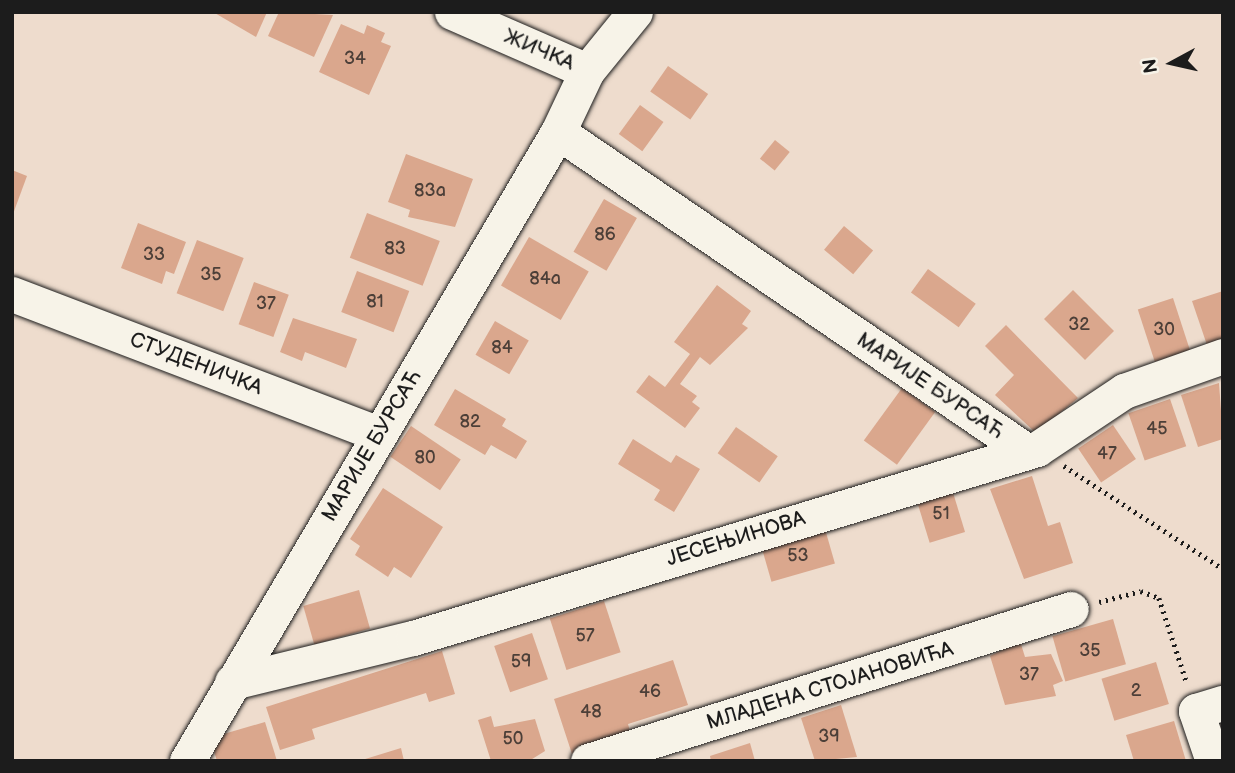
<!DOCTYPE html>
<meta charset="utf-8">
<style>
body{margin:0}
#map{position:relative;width:1235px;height:773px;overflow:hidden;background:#eedccd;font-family:"Balsamiq Sans",sans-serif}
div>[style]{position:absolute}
.building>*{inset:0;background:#daa78d;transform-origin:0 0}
.path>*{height:4.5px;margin-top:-2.25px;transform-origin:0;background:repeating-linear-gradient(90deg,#1c1c1c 0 2px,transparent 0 7px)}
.roads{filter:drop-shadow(0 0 2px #1c1c1c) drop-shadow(0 0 2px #1c1c1c)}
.minor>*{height:35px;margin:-17.5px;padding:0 17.5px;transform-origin:17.5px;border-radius:17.5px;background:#f7f3e8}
span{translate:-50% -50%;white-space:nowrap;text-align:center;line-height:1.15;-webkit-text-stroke:6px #f7f3e8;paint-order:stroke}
.number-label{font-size:18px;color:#4c3f38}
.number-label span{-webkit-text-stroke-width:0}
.street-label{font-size:21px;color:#1c1c1c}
.frame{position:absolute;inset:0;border:14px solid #1c1c1c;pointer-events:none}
.north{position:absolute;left:1137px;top:28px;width:70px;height:70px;-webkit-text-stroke:5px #f7f3e8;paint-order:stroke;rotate:262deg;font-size:19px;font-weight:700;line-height:28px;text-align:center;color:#1c1c1c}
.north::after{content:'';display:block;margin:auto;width:24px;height:32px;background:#1c1c1c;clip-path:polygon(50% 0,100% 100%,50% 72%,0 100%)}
</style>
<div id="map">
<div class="building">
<i style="clip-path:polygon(213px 12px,267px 12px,256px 37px)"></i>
<i style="clip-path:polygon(279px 12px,333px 15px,314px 57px,268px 36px)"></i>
<i style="clip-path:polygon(341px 24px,364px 34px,367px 25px,385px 33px,381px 42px,391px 46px,369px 95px,319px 72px)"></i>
<i style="left:668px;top:66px;width:49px;height:31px;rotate:35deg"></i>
<i style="left:640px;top:105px;width:29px;height:36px;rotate:36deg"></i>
<i style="left:775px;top:140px;width:19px;height:24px;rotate:39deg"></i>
<i style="clip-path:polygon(406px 154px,473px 179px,455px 227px,408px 217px,410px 210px,388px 202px)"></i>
<i style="clip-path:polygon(12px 170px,27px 176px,13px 214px,12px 214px)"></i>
<i style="left:604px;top:199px;width:38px;height:61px;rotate:30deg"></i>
<i style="left:367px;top:213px;width:78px;height:48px;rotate:21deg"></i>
<i style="clip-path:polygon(138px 223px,186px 242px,174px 274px,166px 271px,162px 284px,121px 268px)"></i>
<i style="left:844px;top:226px;width:38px;height:31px;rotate:40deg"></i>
<i style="left:529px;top:237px;width:69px;height:56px;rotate:30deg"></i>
<i style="left:197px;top:240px;width:50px;height:57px;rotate:21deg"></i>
<i style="left:928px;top:269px;width:59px;height:29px;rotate:36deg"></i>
<i style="left:357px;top:271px;width:56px;height:44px;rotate:21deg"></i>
<i style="left:254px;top:282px;width:37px;height:45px;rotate:20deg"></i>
<i style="clip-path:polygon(717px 285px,751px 311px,742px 324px,748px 328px,710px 365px,700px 357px,680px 384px,697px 396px,692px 402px,700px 408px,685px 428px,636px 392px,649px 375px,665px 387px,690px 354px,674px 342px)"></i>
<i style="left:1073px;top:290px;width:58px;height:41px;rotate:45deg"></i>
<i style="clip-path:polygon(1223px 291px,1223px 340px,1207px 345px,1192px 301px)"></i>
<i style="left:1173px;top:298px;width:55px;height:37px;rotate:72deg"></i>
<i style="clip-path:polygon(293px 318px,357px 339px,346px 368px,305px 352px,302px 361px,280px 352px)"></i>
<i style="left:495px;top:321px;width:39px;height:39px;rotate:30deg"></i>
<i style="clip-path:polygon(1006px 325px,1078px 398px,1036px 433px,995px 395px,1014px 375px,985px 346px)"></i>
<i style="clip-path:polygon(1219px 383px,1223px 439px,1198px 447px,1181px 395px)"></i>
<i style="left:902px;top:388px;width:41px;height:65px;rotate:36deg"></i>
<i style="clip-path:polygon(455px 389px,506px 419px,502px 426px,527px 441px,516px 459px,491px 445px,485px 455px,434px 425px)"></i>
<i style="left:1170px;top:399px;width:50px;height:44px;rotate:71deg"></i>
<i style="left:1113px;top:425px;width:41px;height:42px;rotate:56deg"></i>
<i style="left:411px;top:426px;width:60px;height:37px;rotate:34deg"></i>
<i style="left:736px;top:427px;width:51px;height:32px;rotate:35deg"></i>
<i style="clip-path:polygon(633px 439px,671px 463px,676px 455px,700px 469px,674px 512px,654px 500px,660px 490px,618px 464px)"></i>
<i style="clip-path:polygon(1032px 476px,1048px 526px,1060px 522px,1073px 563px,1024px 579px,990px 489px)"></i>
<i style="left:951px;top:486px;width:48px;height:37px;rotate:73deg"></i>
<i style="clip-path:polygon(383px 488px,443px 527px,411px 578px,394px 567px,388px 577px,355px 555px,360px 546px,350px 539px)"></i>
<i style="left:825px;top:529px;width:36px;height:66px;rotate:74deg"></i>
<i style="left:359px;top:590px;width:40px;height:58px;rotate:74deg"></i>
<i style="left:604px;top:601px;width:54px;height:57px;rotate:72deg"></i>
<i style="left:1113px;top:619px;width:47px;height:63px;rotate:74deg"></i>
<i style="left:532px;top:633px;width:49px;height:40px;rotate:71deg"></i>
<i style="clip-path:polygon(1020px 641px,1025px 657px,1051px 654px,1063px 681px,1053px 685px,1056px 696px,1005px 705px,990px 656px)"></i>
<i style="clip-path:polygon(442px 651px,455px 694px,429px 702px,426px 693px,312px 729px,315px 739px,280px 750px,266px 707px)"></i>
<i style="clip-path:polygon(673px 660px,688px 705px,628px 724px,631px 735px,572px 754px,554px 699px)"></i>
<i style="left:1156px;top:662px;width:44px;height:57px;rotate:73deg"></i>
<i style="clip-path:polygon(841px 705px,857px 757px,815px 761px,801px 718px)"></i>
<i style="clip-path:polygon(491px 716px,494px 727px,535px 719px,545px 751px,529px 761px,491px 761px,478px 720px)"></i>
<i style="clip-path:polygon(1174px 721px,1186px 761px,1134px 761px,1126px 735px)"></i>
<i style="clip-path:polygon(265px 722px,277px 761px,217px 761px,210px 738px)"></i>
<i style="clip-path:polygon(750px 743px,755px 761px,711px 761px,710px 756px)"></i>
<i style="clip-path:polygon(401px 748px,404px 761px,362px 761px,362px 760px)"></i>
</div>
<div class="path">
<i style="left:1064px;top:466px;width:189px;rotate:32.9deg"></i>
<i style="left:1099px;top:602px;width:43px;rotate:-14.7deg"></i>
<i style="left:1141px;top:591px;width:19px;rotate:21deg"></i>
<i style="left:1159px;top:598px;width:89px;rotate:71.8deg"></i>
</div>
<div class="roads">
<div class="minor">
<i style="left:452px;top:12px;width:147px;rotate:23.6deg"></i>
<i style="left:558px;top:132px;width:565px;rotate:34.25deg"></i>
<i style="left:12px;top:294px;width:393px;rotate:20.9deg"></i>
<i style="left:232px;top:682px;width:186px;rotate:-13.7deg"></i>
<i style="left:413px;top:638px;width:652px;rotate:-16.85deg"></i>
<i style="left:1037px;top:449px;width:105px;rotate:-33.7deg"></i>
<i style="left:1124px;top:391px;width:105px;rotate:-19.5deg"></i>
<i style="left:187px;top:761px;width:730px;rotate:-59.47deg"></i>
<i style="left:558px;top:132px;width:68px;rotate:-64.6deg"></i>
<i style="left:587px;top:71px;width:76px;rotate:-50.9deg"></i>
<i style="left:588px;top:761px;width:506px;rotate:-17.47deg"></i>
<i style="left:1213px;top:761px;width:53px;rotate:-108.8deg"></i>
<i style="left:1196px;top:711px;width:28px;rotate:-17deg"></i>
</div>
</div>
<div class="number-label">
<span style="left:355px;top:59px">34</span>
<span style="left:430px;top:191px">83a</span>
<span style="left:605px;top:235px">86</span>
<span style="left:395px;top:249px">83</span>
<span style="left:154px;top:255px">33</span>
<span style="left:211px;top:275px">35</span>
<span style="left:545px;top:279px">84a</span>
<span style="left:375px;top:302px">81</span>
<span style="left:266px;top:304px">37</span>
<span style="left:1079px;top:325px">32</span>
<span style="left:1164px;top:330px">30</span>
<span style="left:502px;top:348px">84</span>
<span style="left:470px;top:422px">82</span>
<span style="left:1157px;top:429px">45</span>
<span style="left:1107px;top:454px">47</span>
<span style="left:425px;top:458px">80</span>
<span style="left:941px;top:514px">51</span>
<span style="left:798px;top:556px">53</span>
<span style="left:585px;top:636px">57</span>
<span style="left:1090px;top:651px">35</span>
<span style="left:521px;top:662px">59</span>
<span style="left:1029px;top:675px">37</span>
<span style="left:1136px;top:691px">2</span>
<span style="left:650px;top:692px">46</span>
<span style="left:591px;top:712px">48</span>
<span style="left:829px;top:737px">39</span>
<span style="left:513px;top:739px">50</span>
</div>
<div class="street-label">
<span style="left:539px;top:50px;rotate:23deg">ЖИЧКА</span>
<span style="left:196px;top:364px;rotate:21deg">СТУДЕНИЧКА</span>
<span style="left:930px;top:386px;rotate:34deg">МАРИЈЕ БУРСАЋ</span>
<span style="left:372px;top:446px;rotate:-59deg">МАРИЈЕ БУРСАЋ</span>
<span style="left:736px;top:539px;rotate:-17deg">ЈЕСЕЊИНОВА</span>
<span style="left:830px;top:686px;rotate:-17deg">МЛАДЕНА СТОЈАНОВИЋА</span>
</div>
<div class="frame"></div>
<div class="north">N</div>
</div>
